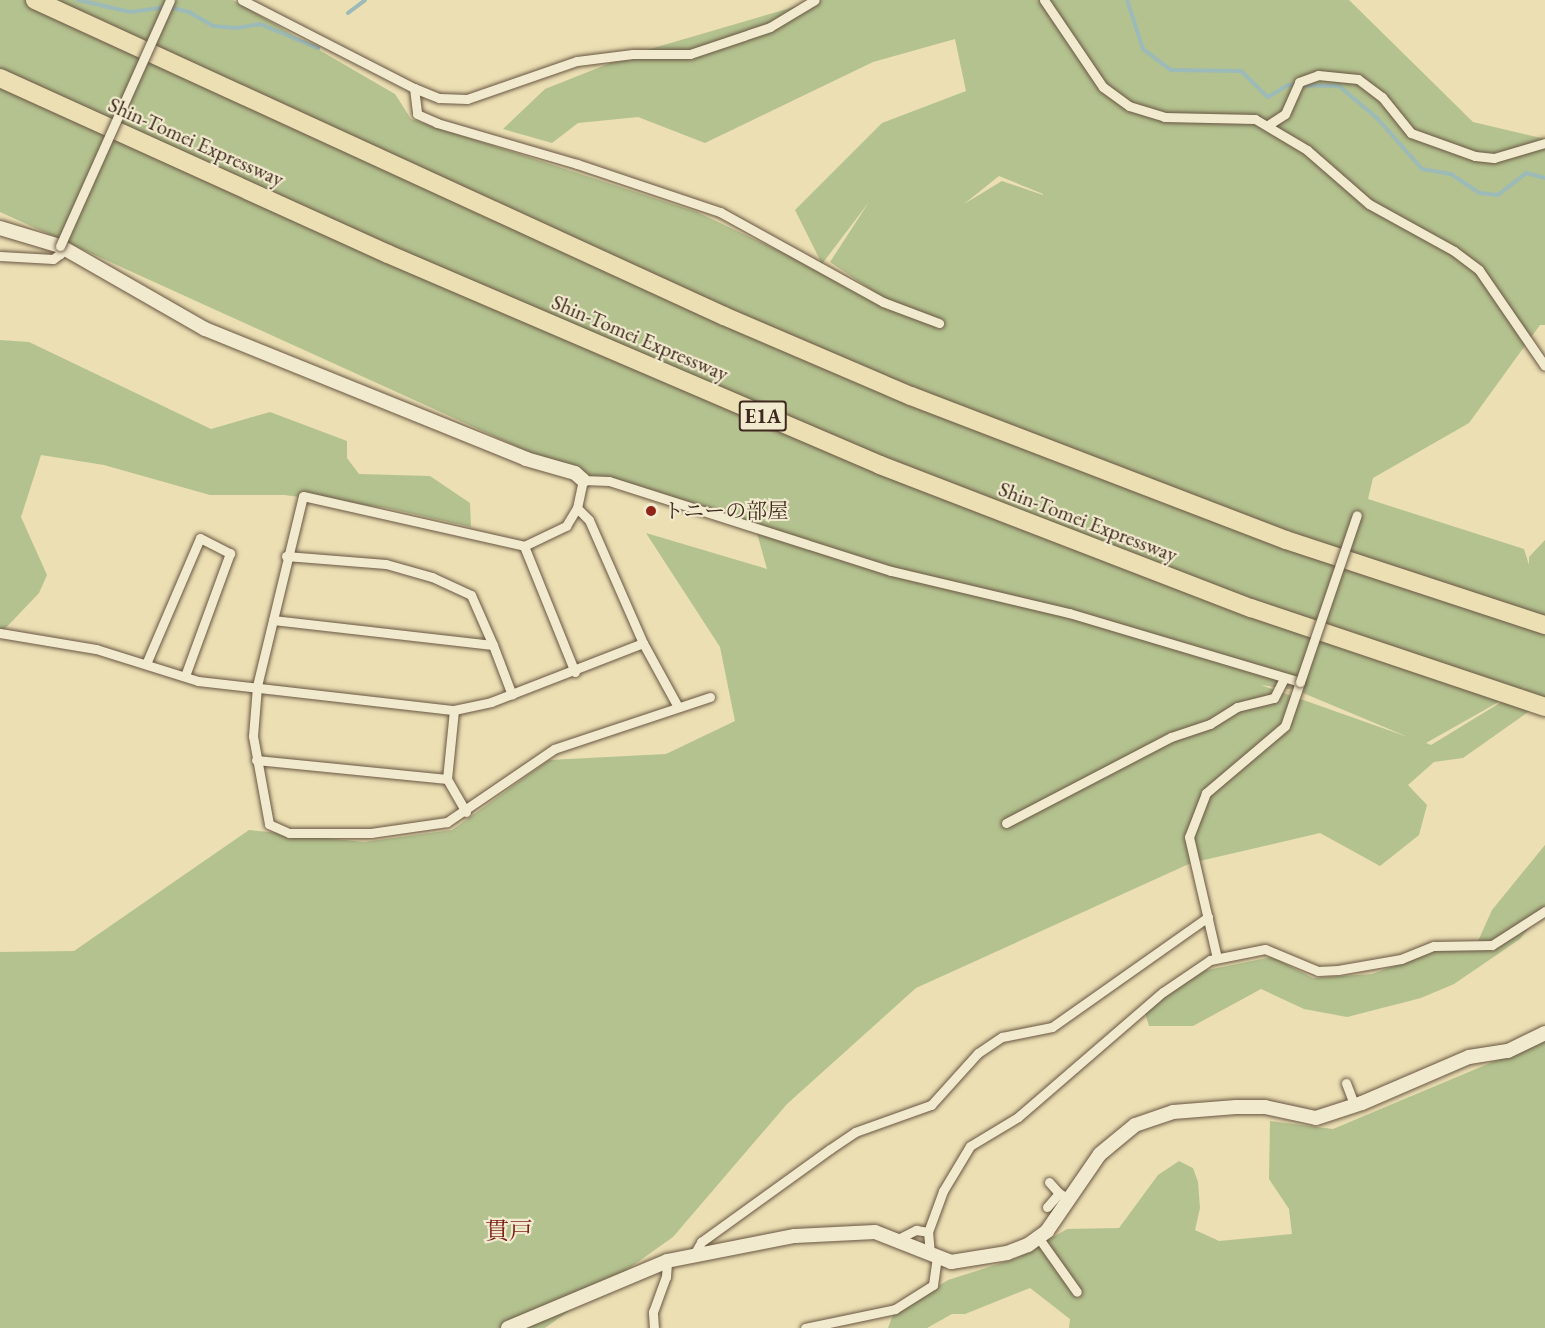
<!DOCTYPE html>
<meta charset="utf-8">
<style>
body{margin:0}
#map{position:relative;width:1545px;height:1328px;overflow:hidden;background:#ebdfb3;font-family:"EB Garamond","Noto Serif JP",serif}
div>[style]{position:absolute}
.green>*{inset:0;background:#b4c28f}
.stream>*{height:4px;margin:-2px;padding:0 2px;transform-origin:2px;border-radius:2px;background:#9cbab7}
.roads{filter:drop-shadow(0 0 2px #695643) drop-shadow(0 0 2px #695643)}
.street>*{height:9px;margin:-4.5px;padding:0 4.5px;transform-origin:4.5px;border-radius:4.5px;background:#f2eace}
.secondary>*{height:14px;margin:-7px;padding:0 7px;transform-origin:7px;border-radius:7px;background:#f2eace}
.highway>*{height:18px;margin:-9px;padding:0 9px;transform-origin:9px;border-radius:9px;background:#ebdfb3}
.bridges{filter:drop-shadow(0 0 2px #695643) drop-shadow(0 0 2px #695643)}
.street-bridge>*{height:9px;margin:-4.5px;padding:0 4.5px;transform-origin:4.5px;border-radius:4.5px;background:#f2eace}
.dots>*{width:16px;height:16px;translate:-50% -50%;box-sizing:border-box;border:3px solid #f2eace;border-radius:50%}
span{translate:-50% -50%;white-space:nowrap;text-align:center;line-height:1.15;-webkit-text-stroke:4.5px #f2eace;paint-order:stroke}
.shield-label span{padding:2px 4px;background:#f2eace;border:2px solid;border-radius:4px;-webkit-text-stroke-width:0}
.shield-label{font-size:20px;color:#3e291e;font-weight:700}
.street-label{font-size:21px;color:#3e291e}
.poi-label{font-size:21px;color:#3e291e}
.left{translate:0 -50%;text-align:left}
.quarter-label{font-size:24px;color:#7a1f14}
</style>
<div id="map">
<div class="green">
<i style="clip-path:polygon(evenodd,0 0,233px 0,395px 94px,411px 119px,697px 212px,894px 305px,830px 262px,869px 202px,822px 264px,795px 210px,882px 123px,966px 91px,955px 39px,873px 62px,705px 143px,638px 117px,578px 123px,552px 143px,503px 129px,545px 89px,633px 54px,818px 0,1349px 0,1473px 122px,1545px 139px,1545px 325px,1540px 325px,1469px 423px,1373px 478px,1368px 499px,1524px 549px,1529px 565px,1529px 557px,1545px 540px,1545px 700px,1463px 758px,1434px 762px,1408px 785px,1427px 805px,1419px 835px,1380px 866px,1320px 833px,1191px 863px,916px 988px,787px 1104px,673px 1237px,545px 1328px,0 1328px,0 952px,74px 951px,249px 830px,364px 842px,452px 830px,549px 760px,666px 754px,735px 721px,720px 647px,646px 533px,767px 569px,755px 526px,575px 473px,0 212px,0 0,999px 176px,1043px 194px,1043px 195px,1002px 181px,964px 204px,999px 176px,0 0,1534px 682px,1431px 745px,1426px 743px,1534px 682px,0 0,1261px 685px,1296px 690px,1408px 737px,1261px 685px)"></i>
<i style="clip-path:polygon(0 340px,29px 342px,211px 429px,270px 412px,347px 441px,347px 458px,359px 474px,430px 476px,470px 503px,471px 527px,387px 508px,284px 495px,210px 495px,104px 465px,41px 455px,21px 517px,47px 575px,39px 593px,0 634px)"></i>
<i style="clip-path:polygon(1545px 845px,1545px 909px,1520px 939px,1454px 984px,1421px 998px,1347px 1017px,1304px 1009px,1261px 989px,1193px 1026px,1149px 1026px,1144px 1010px,1202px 971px,1272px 957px,1313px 978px,1372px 974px,1447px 947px,1474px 950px,1492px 910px)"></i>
<i style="clip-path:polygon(1545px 1040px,1545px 1328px,1069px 1328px,1070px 1319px,1030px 1288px,965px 1314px,952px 1314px,927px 1328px,888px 1328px,893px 1315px,948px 1280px,1017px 1258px,1067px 1229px,1119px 1228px,1158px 1175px,1179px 1161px,1193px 1168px,1198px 1182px,1200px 1208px,1195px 1230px,1219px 1241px,1292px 1234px,1289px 1209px,1269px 1179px,1270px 1121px,1333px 1129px)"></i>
</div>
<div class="stream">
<i style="left:78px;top:0;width:54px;rotate:12.8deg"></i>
<i style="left:131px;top:12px;width:37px;rotate:-8deg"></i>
<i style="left:168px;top:7px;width:22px;rotate:13deg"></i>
<i style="left:189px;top:12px;width:28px;rotate:30deg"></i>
<i style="left:213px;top:26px;width:23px;rotate:5deg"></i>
<i style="left:236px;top:28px;width:24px;rotate:-9deg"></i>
<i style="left:260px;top:24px;width:63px;rotate:22.5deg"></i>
<i style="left:1127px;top:0;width:52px;rotate:71.9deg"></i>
<i style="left:1143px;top:49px;width:35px;rotate:37deg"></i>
<i style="left:1171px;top:70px;width:70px;rotate:0.8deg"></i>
<i style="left:1241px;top:71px;width:37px;rotate:44deg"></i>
<i style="left:1268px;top:97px;width:23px;rotate:-31deg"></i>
<i style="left:1288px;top:85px;width:51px;rotate:1.1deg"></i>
<i style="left:1339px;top:86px;width:50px;rotate:40.1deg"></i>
<i style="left:1377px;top:118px;width:68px;rotate:48.6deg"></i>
<i style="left:1422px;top:169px;width:29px;rotate:10deg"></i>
<i style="left:1451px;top:174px;width:34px;rotate:34deg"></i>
<i style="left:1479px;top:193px;width:19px;rotate:6deg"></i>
<i style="left:1498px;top:195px;width:36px;rotate:-38deg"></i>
<i style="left:1526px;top:173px;width:20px;rotate:15deg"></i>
<i style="left:348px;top:13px;width:21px;rotate:-37deg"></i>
</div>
<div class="roads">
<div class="street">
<i style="left:242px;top:0;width:193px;rotate:27.1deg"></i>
<i style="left:414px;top:88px;width:27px;rotate:22deg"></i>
<i style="left:439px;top:98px;width:28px;rotate:2deg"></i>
<i style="left:467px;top:99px;width:116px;rotate:-19.1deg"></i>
<i style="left:577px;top:61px;width:56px;rotate:-7.1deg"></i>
<i style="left:633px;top:54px;width:57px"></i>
<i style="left:690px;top:54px;width:84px;rotate:-18.6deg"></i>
<i style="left:770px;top:27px;width:52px;rotate:-31deg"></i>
<i style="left:1044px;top:0;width:105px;rotate:55.9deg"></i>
<i style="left:1103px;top:87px;width:32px;rotate:36deg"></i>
<i style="left:1129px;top:106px;width:37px;rotate:17deg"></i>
<i style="left:1164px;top:117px;width:91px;rotate:1.3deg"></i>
<i style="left:1255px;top:119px;width:61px;rotate:30.8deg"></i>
<i style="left:1307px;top:150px;width:82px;rotate:41.1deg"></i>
<i style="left:1369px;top:204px;width:97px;rotate:28.9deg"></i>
<i style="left:1454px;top:251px;width:31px;rotate:37deg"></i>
<i style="left:1479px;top:270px;width:116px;rotate:55.5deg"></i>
<i style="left:414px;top:88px;width:26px;rotate:83deg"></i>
<i style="left:417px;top:114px;width:22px;rotate:24deg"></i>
<i style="left:437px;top:123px;width:146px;rotate:16.3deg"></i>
<i style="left:577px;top:164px;width:151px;rotate:18.6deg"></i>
<i style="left:720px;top:212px;width:186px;rotate:28.9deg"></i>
<i style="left:883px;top:302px;width:60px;rotate:20.6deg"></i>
<i style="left:1268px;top:125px;width:20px;rotate:-33deg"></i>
<i style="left:1285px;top:114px;width:35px;rotate:-66deg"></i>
<i style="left:1299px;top:82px;width:20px;rotate:-20deg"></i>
<i style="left:1318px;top:75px;width:40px;rotate:5.7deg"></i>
<i style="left:1358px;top:79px;width:30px;rotate:37deg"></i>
<i style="left:1382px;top:97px;width:46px;rotate:51.1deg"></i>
<i style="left:1411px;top:133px;width:68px;rotate:19.8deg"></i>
<i style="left:1475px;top:156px;width:19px;rotate:6deg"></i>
<i style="left:1494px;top:158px;width:53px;rotate:-16.4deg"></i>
<i style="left:0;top:256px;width:53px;rotate:3.2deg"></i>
<i style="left:53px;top:259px;width:9px;rotate:-36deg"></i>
<i style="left:60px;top:254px;width:8px;rotate:-90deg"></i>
<i style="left:577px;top:508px;width:17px;rotate:45deg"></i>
<i style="left:589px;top:520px;width:134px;rotate:66.3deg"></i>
<i style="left:643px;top:643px;width:73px;rotate:61.3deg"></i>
<i style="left:524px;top:546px;width:136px;rotate:68deg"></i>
<i style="left:286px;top:556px;width:100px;rotate:4.6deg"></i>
<i style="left:386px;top:564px;width:48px;rotate:15.8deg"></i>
<i style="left:432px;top:577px;width:43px;rotate:24.8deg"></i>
<i style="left:471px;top:595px;width:55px;rotate:66.3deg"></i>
<i style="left:273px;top:620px;width:221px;rotate:6.5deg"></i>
<i style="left:493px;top:645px;width:53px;rotate:69.2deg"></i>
<i style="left:0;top:633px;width:97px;rotate:9.5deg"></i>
<i style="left:96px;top:649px;width:107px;rotate:17.4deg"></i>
<i style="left:198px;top:681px;width:258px;rotate:6.5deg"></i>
<i style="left:454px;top:710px;width:38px;rotate:-12deg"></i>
<i style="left:491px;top:702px;width:163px;rotate:-21.2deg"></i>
<i style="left:146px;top:664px;width:137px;rotate:-66.8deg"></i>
<i style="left:200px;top:538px;width:34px;rotate:27deg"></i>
<i style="left:230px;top:553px;width:131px;rotate:110.1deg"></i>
<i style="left:710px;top:697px;width:164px;rotate:161.6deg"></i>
<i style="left:554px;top:749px;width:130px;rotate:145.7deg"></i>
<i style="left:447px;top:822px;width:77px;rotate:171.8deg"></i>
<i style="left:371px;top:833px;width:82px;rotate:180deg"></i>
<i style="left:289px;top:833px;width:22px;rotate:-156deg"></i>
<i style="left:269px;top:824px;width:89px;rotate:-100.3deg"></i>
<i style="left:253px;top:736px;width:50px;rotate:-85.4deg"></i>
<i style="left:257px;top:686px;width:195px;rotate:-76.4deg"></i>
<i style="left:303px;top:496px;width:227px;rotate:12.7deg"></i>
<i style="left:524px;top:546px;width:47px;rotate:-25.5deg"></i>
<i style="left:566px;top:526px;width:21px;rotate:-59deg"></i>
<i style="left:577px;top:508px;width:29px;rotate:-78deg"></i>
<i style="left:583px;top:480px;width:26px;rotate:2deg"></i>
<i style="left:609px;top:481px;width:296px;rotate:17.7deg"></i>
<i style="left:891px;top:571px;width:183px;rotate:13.3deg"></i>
<i style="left:1069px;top:613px;width:241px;rotate:16.6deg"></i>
<i style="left:1300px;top:682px;width:46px;rotate:108.8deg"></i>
<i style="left:1285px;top:726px;width:104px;rotate:139.7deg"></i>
<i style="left:1206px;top:793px;width:47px;rotate:111.1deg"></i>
<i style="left:1189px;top:837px;width:124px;rotate:77deg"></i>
<i style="left:454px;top:710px;width:69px;rotate:95.8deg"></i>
<i style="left:447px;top:779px;width:38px;rotate:60deg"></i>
<i style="left:256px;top:760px;width:192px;rotate:5.7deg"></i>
<i style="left:1006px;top:823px;width:186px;rotate:-27.5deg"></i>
<i style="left:1171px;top:737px;width:41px;rotate:-18.4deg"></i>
<i style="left:1210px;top:724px;width:32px;rotate:-32deg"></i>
<i style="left:1237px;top:707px;width:38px;rotate:-14deg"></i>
<i style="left:1274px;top:698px;width:20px;rotate:-63deg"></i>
<i style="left:1346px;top:1083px;width:25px;rotate:69deg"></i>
<i style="left:1049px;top:1182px;width:15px;rotate:48deg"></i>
<i style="left:1047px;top:1207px;width:18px;rotate:-49deg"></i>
<i style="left:1059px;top:1193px;width:13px;rotate:32deg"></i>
<i style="left:1038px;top:1237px;width:67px;rotate:54.7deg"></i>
<i style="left:894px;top:1241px;width:25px;rotate:-27deg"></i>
<i style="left:916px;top:1230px;width:12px;rotate:9deg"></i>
<i style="left:695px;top:1253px;width:13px;rotate:-61deg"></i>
<i style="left:701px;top:1242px;width:159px;rotate:-35.8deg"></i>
<i style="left:830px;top:1149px;width:30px;rotate:-34deg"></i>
<i style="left:855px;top:1132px;width:81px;rotate:-19.6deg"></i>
<i style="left:931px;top:1105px;width:70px;rotate:-47.9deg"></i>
<i style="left:978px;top:1053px;width:29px;rotate:-34deg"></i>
<i style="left:1002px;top:1037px;width:51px;rotate:-11.3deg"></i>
<i style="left:1052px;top:1027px;width:191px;rotate:-35.2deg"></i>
<i style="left:930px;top:1254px;width:22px;rotate:-95deg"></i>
<i style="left:928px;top:1232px;width:44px;rotate:-69.9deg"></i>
<i style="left:943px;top:1191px;width:52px;rotate:-59deg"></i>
<i style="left:970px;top:1146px;width:56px;rotate:-31.1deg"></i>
<i style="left:1018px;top:1117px;width:191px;rotate:-40.8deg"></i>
<i style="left:1163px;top:992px;width:57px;rotate:-34.2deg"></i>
<i style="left:1210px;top:960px;width:56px;rotate:-11.3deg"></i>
<i style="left:1265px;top:949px;width:57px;rotate:22.5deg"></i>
<i style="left:1318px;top:971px;width:20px;rotate:-3deg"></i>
<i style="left:1338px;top:970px;width:64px;rotate:-9.9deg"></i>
<i style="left:1401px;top:959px;width:35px;rotate:-22deg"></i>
<i style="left:1434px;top:946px;width:58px;rotate:-1deg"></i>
<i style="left:1492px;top:945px;width:63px;rotate:-32.7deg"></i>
<i style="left:654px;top:1328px;width:16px;rotate:-94deg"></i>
<i style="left:653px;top:1312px;width:37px;rotate:-70deg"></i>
<i style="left:666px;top:1277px;width:16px;rotate:-86deg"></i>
<i style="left:805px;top:1328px;width:92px;rotate:-11.9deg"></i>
<i style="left:895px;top:1309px;width:45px;rotate:-32.3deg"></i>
<i style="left:933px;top:1285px;width:28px;rotate:-82deg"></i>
</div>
<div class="secondary">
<i style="left:0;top:228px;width:63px;rotate:16.7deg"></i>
<i style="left:60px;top:246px;width:167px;rotate:29.8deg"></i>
<i style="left:205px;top:329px;width:346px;rotate:22deg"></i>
<i style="left:526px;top:459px;width:51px;rotate:15.9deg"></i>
<i style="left:575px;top:473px;width:11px;rotate:41deg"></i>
<i style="left:508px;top:1328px;width:173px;rotate:-22.8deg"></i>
<i style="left:667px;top:1261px;width:130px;rotate:-11.1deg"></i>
<i style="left:795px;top:1236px;width:80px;rotate:-2.9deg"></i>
<i style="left:875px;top:1232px;width:82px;rotate:21.5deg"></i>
<i style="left:951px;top:1262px;width:57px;rotate:-9.1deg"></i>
<i style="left:1007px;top:1253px;width:22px;rotate:-21deg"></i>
<i style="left:1028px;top:1245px;width:24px;rotate:-36deg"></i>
<i style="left:1047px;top:1231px;width:93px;rotate:-55.5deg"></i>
<i style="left:1100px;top:1154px;width:45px;rotate:-39.6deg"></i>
<i style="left:1135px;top:1125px;width:40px;rotate:-18.9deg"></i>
<i style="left:1173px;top:1112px;width:63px;rotate:-4.5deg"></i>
<i style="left:1236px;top:1107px;width:29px"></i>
<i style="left:1265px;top:1107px;width:52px;rotate:12.2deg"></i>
<i style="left:1316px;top:1118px;width:48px;rotate:-18.1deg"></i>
<i style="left:1362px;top:1103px;width:116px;rotate:-23.3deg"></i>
<i style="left:1469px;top:1057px;width:39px;rotate:-9deg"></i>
<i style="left:1508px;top:1051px;width:41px;rotate:-25.9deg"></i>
</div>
<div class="highway">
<i style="left:35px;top:0;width:758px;rotate:24.64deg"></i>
<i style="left:724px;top:316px;width:203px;rotate:23.2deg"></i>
<i style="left:911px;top:396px;width:402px;rotate:21deg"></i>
<i style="left:1286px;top:540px;width:273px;rotate:18.2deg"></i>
<i style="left:0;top:78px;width:426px;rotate:24.4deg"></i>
<i style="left:388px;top:254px;width:535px;rotate:23.21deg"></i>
<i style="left:880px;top:465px;width:398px;rotate:21.1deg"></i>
<i style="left:1251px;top:608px;width:310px;rotate:18.6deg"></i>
</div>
</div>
<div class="bridges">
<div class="street-bridge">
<i style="left:60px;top:246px;width:269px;rotate:-65.9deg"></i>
<i style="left:1300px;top:682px;width:176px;rotate:-71.2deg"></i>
</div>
</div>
<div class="dots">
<i style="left:651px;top:511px;background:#8f2418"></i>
</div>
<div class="shield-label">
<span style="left:763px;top:416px">E1A</span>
</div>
<div class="street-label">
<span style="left:196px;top:142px;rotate:24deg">Shin-Tomei Expressway</span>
<span style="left:640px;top:338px;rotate:23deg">Shin-Tomei Expressway</span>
<span style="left:1088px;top:522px;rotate:21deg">Shin-Tomei Expressway</span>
</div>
<div class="poi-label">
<span class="left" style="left:663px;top:511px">トニーの部屋</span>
</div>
<div class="quarter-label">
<span style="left:509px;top:1231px">貫戸</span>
</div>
</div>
